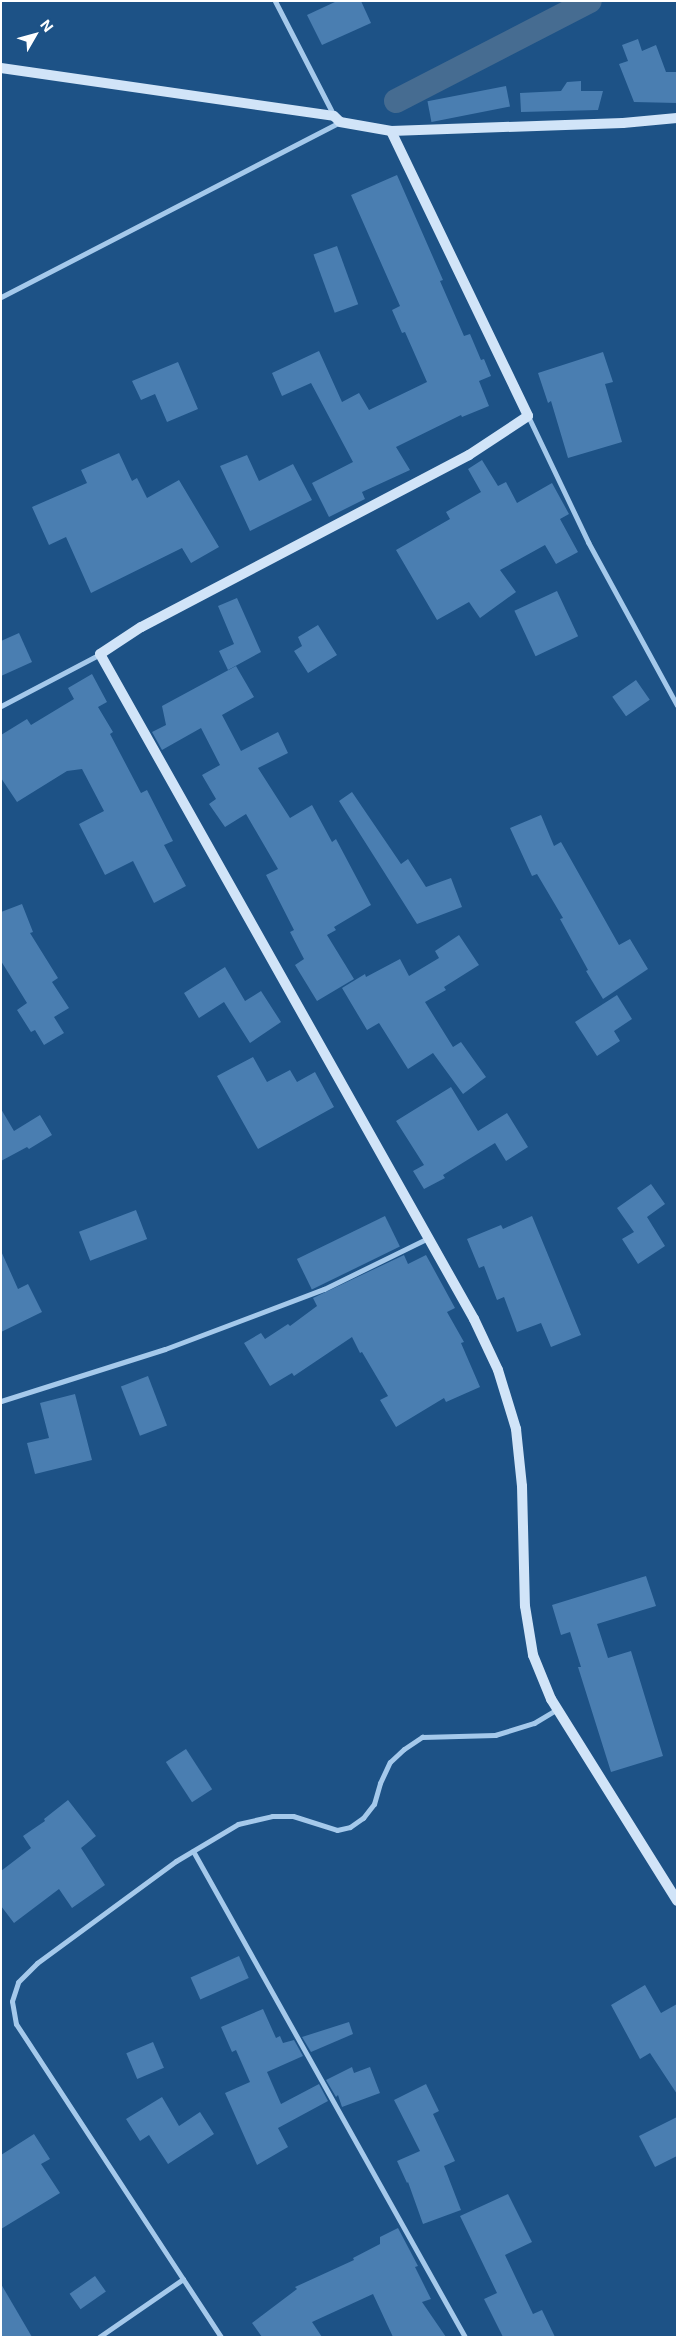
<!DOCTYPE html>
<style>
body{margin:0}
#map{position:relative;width:678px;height:2338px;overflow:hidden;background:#1d5286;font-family:Inter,sans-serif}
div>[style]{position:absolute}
.canal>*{height:24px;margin:-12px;padding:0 12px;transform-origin:12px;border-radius:12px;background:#466c91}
.building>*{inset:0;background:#4a7eb1;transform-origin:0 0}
.street>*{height:5px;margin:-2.5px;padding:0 2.5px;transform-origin:2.5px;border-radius:2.5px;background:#a5c9eb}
.secondary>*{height:10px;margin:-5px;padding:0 5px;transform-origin:5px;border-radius:5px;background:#d1e4f8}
span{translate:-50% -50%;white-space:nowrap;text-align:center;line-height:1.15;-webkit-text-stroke:4.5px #1d5286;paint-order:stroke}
.frame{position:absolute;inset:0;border:2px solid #fff;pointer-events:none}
.north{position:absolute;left:10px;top:10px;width:50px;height:50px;-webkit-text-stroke:4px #1d5286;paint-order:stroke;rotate:52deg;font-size:14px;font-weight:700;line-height:20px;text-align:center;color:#fff}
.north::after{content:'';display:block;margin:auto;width:18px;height:22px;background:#fff;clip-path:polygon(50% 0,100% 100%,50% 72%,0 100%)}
</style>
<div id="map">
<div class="canal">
<i style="left:396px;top:101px;width:218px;rotate:-27.3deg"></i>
</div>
<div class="building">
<i style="clip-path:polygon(337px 1px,361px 1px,371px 23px,322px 45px,307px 15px)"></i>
<i style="clip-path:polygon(638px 39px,642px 51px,656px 45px,666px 72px,677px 72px,677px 103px,634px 102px,619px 64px,628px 61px,622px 45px)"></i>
<i style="clip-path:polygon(581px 81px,581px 91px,603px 91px,598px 110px,521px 112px,520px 93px,561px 91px,567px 82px)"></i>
<i style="left:506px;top:86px;width:21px;height:80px;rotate:79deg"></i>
<i style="clip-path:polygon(397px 175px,443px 280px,440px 281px,464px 336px,470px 334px,481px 360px,484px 359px,491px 376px,479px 381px,489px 406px,462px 417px,461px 415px,396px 447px,410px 470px,362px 492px,365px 499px,329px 517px,312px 483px,353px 462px,311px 383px,282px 396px,272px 373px,319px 351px,342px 402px,359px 393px,369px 410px,427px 382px,405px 332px,402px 333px,392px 310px,400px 306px,351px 195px)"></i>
<i style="left:337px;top:246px;width:62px;height:25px;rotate:70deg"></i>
<i style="clip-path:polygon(603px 352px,613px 382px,605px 384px,622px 442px,568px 458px,551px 401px,548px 403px,538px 373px)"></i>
<i style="clip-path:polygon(178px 362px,198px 409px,167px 422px,155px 394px,141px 400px,132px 381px)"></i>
<i style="clip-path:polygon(119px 453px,132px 481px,137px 478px,147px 498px,179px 480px,219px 547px,191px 563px,182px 548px,91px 593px,66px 537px,49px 545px,32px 507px,87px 483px,81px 470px)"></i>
<i style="clip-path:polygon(247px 455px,259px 481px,293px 464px,312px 500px,250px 531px,220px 466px)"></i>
<i style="clip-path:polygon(482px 460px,498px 486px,506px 482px,517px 503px,552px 483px,569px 514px,560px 519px,578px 552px,556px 564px,545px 545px,500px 570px,516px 592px,480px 618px,469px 602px,437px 620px,396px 550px,450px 519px,446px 512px,481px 492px,468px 469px)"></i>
<i style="left:557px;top:591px;width:50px;height:47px;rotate:65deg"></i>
<i style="clip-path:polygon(237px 598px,261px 652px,228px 670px,219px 651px,234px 644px,218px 606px)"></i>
<i style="clip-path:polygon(318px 625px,337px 655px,308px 673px,294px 651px,302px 646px,298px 637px)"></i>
<i style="clip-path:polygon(19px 633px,32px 662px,1px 676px,1px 641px)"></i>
<i style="clip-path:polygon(236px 666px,254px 697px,222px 715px,241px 751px,278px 732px,288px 753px,258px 768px,290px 818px,312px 805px,332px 842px,336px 839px,371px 905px,334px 927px,336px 930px,327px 935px,354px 979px,317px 1001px,295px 965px,304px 959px,290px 932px,294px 930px,266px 875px,278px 869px,246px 814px,225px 827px,209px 804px,216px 799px,202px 775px,220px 765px,201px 728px,162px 750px,152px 732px,166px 725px,162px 706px)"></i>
<i style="clip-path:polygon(92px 674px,107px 702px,98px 707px,113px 732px,110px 734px,141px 793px,147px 790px,173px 841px,164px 845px,186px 886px,154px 903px,133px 861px,105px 875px,79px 824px,104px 811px,82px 769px,67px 771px,17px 802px,1px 778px,1px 735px,27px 719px,31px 725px,74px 699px,68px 688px)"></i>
<i style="left:636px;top:680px;width:24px;height:29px;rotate:55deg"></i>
<i style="clip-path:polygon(352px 792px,401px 864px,408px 859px,426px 887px,451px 878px,462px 907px,417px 924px,339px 801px)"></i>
<i style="clip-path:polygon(541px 815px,554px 846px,561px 842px,619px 945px,630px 939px,648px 969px,603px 999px,586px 971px,588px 970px,560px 919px,563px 918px,537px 874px,532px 876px,510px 828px)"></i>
<i style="clip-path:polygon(22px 904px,33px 932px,30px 933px,58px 978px,52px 982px,69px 1008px,54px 1017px,64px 1033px,44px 1045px,35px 1030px,31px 1032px,17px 1010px,27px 1003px,1px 961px,1px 912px)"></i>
<i style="clip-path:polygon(459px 935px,479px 965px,444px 987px,446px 990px,425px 1002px,453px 1047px,461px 1042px,486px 1077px,463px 1094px,433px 1053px,408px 1069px,379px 1023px,367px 1030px,342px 988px,365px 974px,366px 977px,400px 959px,409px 976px,439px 958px,435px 951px)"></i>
<i style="clip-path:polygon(225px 967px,245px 1001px,261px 991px,281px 1022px,250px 1043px,224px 1002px,199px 1018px,184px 993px)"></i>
<i style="clip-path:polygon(617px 995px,632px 1019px,614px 1031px,620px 1041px,597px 1056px,575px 1022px)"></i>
<i style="clip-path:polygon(253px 1057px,267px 1082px,290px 1070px,297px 1082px,315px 1072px,334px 1107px,258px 1149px,217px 1076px)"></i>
<i style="clip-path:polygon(451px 1087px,478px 1131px,507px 1113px,528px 1147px,506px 1161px,495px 1143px,443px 1175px,445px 1178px,424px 1189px,413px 1171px,424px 1165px,396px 1121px)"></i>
<i style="clip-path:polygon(1px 1109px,14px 1131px,40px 1115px,52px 1135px,29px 1149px,27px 1147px,1px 1161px)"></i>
<i style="clip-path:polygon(651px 1184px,665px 1204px,647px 1217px,665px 1246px,638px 1264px,622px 1239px,634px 1232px,617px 1208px)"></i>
<i style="left:136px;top:1210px;width:31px;height:61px;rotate:69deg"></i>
<i style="left:385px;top:1216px;width:34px;height:98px;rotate:64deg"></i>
<i style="clip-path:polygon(532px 1216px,581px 1335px,551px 1347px,541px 1323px,517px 1332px,504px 1297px,497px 1300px,484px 1266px,479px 1268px,467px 1239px,501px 1225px,503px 1229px)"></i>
<i style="clip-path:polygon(1px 1251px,18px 1289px,28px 1284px,42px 1312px,1px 1332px)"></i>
<i style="clip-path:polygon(404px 1255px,408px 1264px,426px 1255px,455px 1308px,447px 1312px,464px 1342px,461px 1343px,480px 1387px,446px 1402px,444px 1398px,396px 1427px,380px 1400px,388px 1396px,362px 1352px,360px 1353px,352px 1337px,294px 1376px,292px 1373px,270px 1386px,244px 1343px,261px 1333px,265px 1339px,288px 1324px,290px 1326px,317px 1306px,313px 1298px)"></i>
<i style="left:148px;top:1376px;width:53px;height:29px;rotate:69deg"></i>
<i style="clip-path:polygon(75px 1394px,92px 1460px,35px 1474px,27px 1443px,49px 1438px,40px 1403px)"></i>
<i style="clip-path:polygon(646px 1576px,656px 1606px,597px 1624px,608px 1658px,631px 1651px,663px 1756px,611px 1772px,578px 1667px,581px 1667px,570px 1632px,561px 1635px,552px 1605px)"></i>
<i style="left:186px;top:1749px;width:48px;height:24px;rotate:57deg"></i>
<i style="clip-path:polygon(68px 1800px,96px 1836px,81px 1848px,105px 1885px,72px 1908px,59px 1889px,14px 1923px,1px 1906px,1px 1871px,31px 1848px,23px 1836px,45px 1821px,44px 1819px)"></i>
<i style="left:239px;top:1956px;width:24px;height:53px;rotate:66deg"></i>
<i style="clip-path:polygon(645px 1985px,661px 2013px,677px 2004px,677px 2094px,650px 2053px,640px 2059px,611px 2005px)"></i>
<i style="clip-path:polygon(263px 2009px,276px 2038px,280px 2036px,283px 2043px,294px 2040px,303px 2056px,267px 2072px,281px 2104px,319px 2084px,328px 2101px,278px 2128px,288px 2147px,257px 2165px,225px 2093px,250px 2082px,236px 2050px,232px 2052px,221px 2027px)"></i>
<i style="clip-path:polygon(349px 2022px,353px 2034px,311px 2052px,302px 2037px)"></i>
<i style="left:153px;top:2042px;width:28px;height:29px;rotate:67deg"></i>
<i style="clip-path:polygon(352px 2067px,354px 2073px,370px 2067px,380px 2093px,342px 2107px,338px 2095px,336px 2097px,326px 2080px)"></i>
<i style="clip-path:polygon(426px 2084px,439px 2111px,433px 2114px,455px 2161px,444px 2166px,461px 2210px,423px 2224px,408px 2182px,407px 2183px,397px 2161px,420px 2151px,394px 2100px)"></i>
<i style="clip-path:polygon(162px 2097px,179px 2126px,200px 2112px,214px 2134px,168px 2164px,149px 2135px,140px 2141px,126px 2119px)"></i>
<i style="clip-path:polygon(677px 2117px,677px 2156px,655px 2167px,639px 2136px)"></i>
<i style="clip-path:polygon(34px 2134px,50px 2159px,41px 2164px,60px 2193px,1px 2229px,1px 2155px)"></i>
<i style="clip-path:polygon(508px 2194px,532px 2242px,505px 2255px,533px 2314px,542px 2310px,555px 2337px,503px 2337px,484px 2299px,497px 2293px,460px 2216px)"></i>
<i style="clip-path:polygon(398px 2228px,418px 2266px,415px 2267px,431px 2299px,422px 2302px,446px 2337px,393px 2337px,373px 2294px,312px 2322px,322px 2337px,262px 2337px,252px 2323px,297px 2289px,295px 2287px,354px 2260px,353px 2258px,380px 2244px,380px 2237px)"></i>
<i style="left:95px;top:2276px;width:19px;height:31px;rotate:55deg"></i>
<i style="clip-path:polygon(1px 2284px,32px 2337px,1px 2337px)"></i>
</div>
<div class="street">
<i style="left:275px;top:1px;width:129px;rotate:62.8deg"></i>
<i style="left:1px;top:297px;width:382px;rotate:-27.3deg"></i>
<i style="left:528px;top:416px;width:140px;rotate:64.5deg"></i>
<i style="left:588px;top:542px;width:186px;rotate:61.4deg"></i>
<i style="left:1px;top:706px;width:112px;rotate:-27.7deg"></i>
<i style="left:1px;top:1401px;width:172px;rotate:-17.6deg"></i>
<i style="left:165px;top:1349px;width:170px;rotate:-20.7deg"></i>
<i style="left:324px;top:1289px;width:116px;rotate:-26.1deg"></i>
<i style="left:193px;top:1851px;width:557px;rotate:60.77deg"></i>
<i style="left:183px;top:2279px;width:305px;rotate:-123.2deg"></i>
<i style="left:16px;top:2024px;width:23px;rotate:-100deg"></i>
<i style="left:12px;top:2001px;width:20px;rotate:-72deg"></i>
<i style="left:18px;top:1982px;width:27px;rotate:-45deg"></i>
<i style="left:37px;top:1963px;width:172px;rotate:-36.3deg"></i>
<i style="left:176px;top:1861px;width:72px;rotate:-30.8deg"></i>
<i style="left:238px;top:1824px;width:35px;rotate:-13deg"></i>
<i style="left:272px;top:1816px;width:21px"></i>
<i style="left:293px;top:1816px;width:46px;rotate:17.7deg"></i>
<i style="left:337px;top:1830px;width:13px;rotate:-13deg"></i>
<i style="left:350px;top:1827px;width:16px;rotate:-35deg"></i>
<i style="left:363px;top:1818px;width:18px;rotate:-52deg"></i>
<i style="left:374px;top:1804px;width:22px;rotate:-74deg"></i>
<i style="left:380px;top:1783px;width:23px;rotate:-65deg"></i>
<i style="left:390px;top:1762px;width:19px;rotate:-43deg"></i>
<i style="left:404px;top:1749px;width:22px;rotate:-34deg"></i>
<i style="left:422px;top:1737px;width:73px;rotate:-1.6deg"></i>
<i style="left:495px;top:1735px;width:41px;rotate:-17.1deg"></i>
<i style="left:534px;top:1723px;width:27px;rotate:-31deg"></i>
<i style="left:99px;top:2337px;width:102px;rotate:-34.6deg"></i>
<i style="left:183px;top:2279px;width:69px;rotate:56.8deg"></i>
</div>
<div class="secondary">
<i style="left:1px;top:68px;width:336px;rotate:8.2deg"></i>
<i style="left:334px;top:116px;width:8px;rotate:45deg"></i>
<i style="left:340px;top:122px;width:52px;rotate:10deg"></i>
<i style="left:391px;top:131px;width:232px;rotate:-2deg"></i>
<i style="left:623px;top:123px;width:54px;rotate:-5.3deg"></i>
<i style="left:391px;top:131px;width:316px;rotate:64.3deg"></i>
<i style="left:528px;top:416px;width:71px;rotate:146.5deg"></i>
<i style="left:469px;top:455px;width:370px;rotate:152.3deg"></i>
<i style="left:141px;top:627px;width:49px;rotate:146.6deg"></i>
<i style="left:100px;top:654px;width:763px;rotate:60.65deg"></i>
<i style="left:474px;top:1319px;width:56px;rotate:64.8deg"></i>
<i style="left:498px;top:1370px;width:62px;rotate:73deg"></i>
<i style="left:516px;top:1429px;width:57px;rotate:84deg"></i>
<i style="left:522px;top:1486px;width:120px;rotate:88.6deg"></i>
<i style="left:525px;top:1606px;width:50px;rotate:80.7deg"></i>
<i style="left:533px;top:1655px;width:48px;rotate:67.8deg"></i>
<i style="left:551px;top:1699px;width:238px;rotate:58deg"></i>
</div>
<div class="frame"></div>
<div class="north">N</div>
</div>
